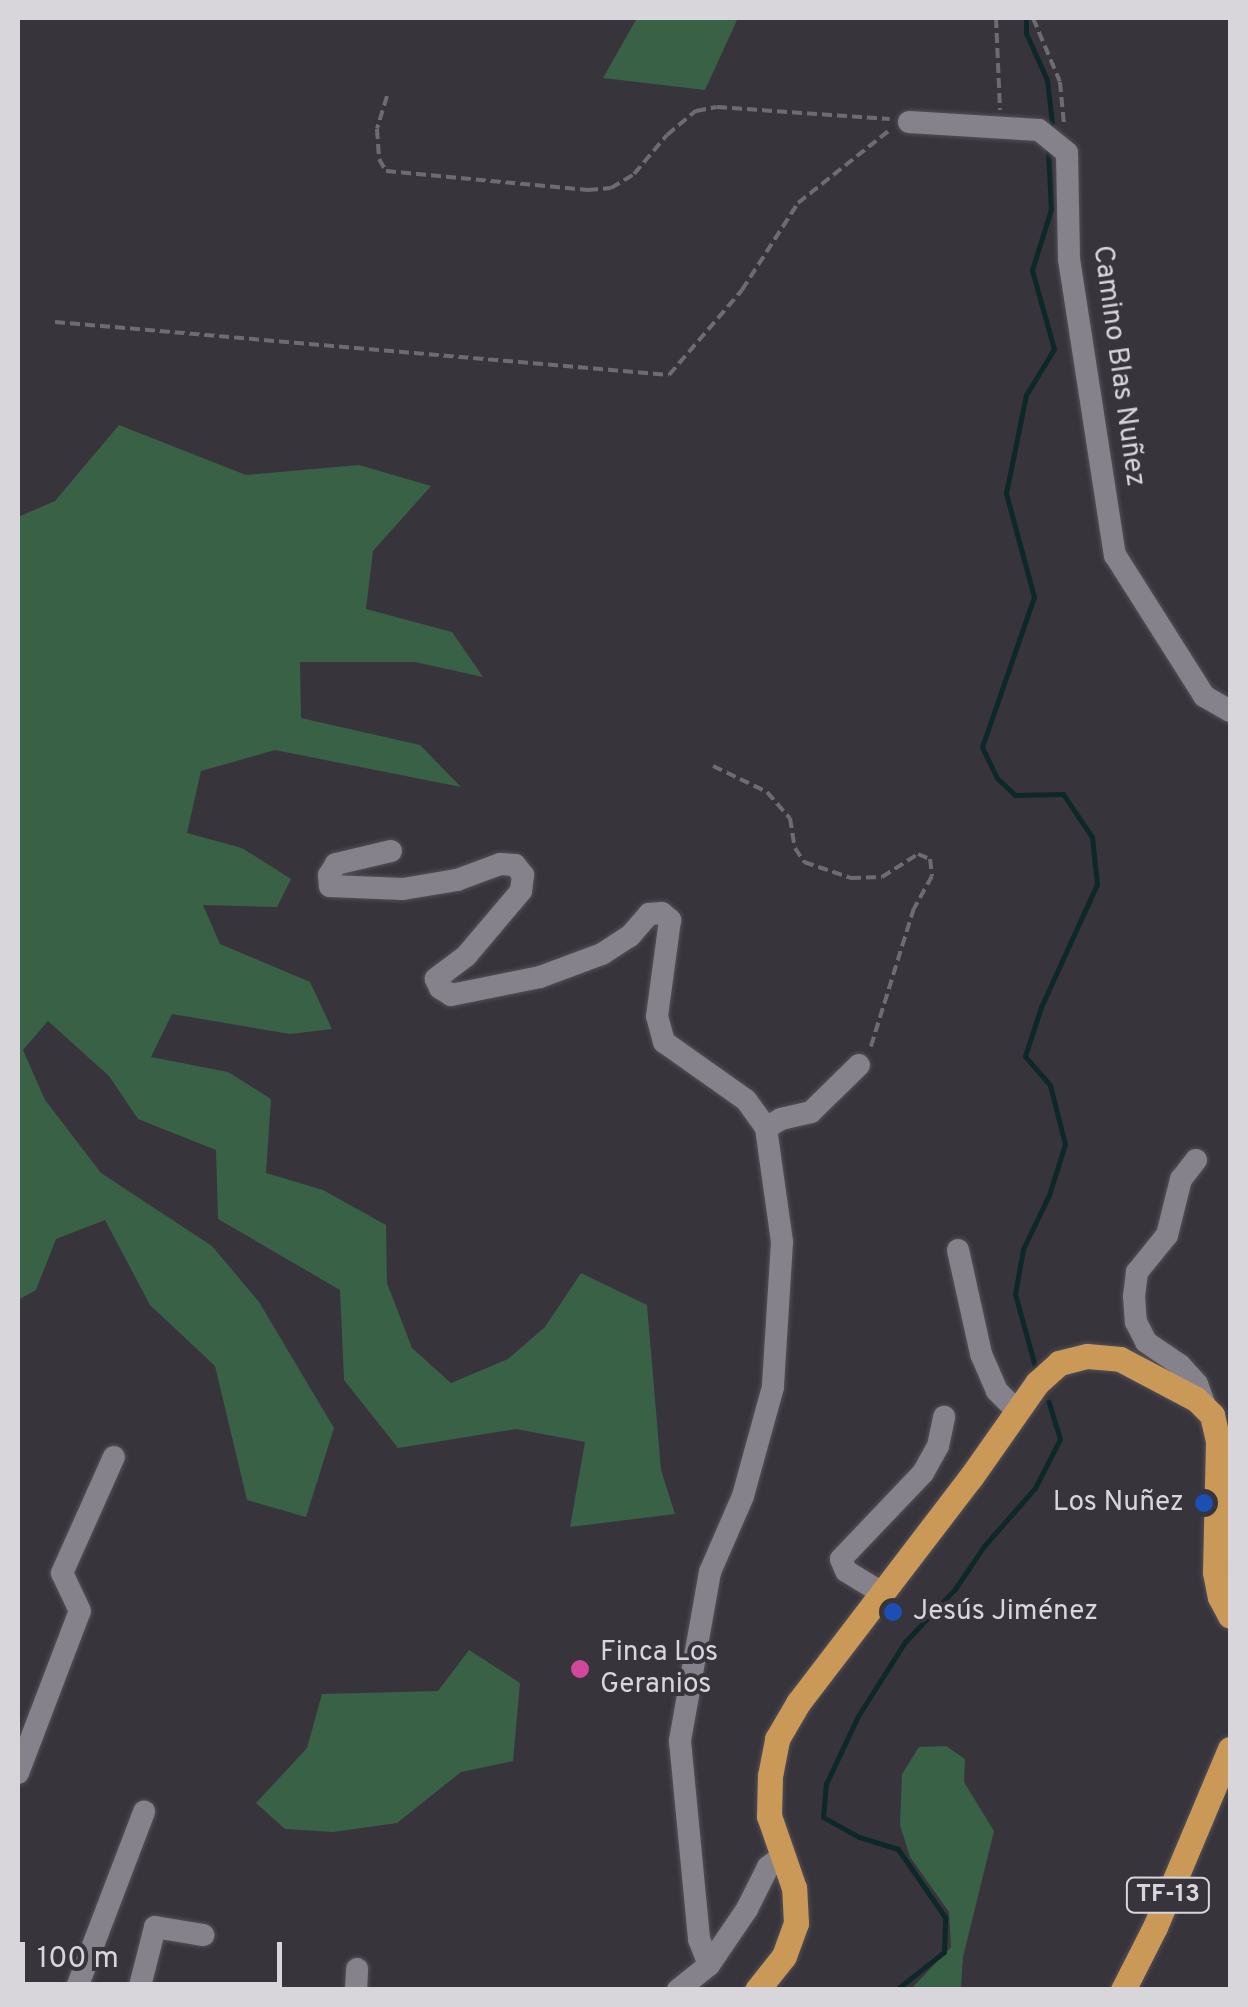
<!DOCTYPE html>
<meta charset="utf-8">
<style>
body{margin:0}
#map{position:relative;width:1248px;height:2007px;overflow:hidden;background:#38343c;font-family:Overpass,sans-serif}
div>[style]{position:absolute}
.green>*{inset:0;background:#396146}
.stream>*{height:5px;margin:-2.5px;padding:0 2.5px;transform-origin:2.5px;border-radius:2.5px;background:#0e282a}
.path>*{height:4px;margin-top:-2px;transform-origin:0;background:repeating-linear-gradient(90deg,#6e6b72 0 10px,transparent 0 15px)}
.roads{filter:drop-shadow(0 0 2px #535056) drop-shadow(0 0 2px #535056)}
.minor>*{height:22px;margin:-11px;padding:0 11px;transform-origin:11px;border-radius:11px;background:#86828b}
.major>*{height:25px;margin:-12.5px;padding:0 12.5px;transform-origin:12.5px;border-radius:12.5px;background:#ca9957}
.dots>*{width:28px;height:28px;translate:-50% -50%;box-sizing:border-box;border:5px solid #38343c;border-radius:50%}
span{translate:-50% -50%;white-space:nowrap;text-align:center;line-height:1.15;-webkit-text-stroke:8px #38343c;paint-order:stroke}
.shield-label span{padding:2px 8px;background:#38343c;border:2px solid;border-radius:8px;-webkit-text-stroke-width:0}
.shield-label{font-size:25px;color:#d8d6da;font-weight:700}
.street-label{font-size:28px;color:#d8d6da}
.poi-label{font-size:28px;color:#d8d6da}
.right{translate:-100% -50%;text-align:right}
.left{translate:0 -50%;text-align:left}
.frame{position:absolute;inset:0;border:20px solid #d8d6da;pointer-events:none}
.scale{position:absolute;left:20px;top:1942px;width:262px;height:45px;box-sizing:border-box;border:5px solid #d8d6da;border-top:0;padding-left:12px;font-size:30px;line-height:35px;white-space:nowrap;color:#d8d6da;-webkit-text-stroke:8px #38343c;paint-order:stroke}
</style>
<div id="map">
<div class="green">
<i style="clip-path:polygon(637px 18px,738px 18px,705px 90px,603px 78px)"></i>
<i style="clip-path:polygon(119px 425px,246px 475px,359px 465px,431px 486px,373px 551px,366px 609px,452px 632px,483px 677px,415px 662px,300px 662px,301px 718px,420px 745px,461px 787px,275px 750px,201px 771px,187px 833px,242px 848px,291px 879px,277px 907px,203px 905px,220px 944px,310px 982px,332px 1029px,290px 1034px,172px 1014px,151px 1057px,228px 1072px,271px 1099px,266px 1173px,323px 1190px,386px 1225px,387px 1283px,412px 1348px,451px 1383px,508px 1359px,545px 1327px,581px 1273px,647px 1305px,661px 1470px,675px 1514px,570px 1527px,585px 1442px,516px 1429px,398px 1448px,344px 1380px,340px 1290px,218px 1219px,216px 1150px,138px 1119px,109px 1076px,48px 1021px,23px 1050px,45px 1100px,101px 1173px,212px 1246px,259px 1302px,334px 1428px,306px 1517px,247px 1500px,215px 1366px,150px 1305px,105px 1220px,56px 1239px,36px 1290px,18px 1300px,18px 517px,55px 501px)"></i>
<i style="clip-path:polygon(469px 1650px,520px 1683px,513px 1761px,461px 1772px,397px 1823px,333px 1832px,285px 1829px,256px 1803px,307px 1748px,322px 1694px,438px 1691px)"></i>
<i style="clip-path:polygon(946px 1746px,965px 1759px,964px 1782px,994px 1831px,963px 1957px,961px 1989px,911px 1989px,951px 1947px,949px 1912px,910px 1857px,900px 1825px,902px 1774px,919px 1747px)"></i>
</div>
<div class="stream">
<i style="left:1026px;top:18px;width:15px;rotate:90deg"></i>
<i style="left:1026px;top:33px;width:51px;rotate:65.9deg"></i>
<i style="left:1047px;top:80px;width:43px;rotate:83.4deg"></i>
<i style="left:1036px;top:1370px;width:79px;rotate:-105.4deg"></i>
<i style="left:1015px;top:1294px;width:46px;rotate:-79.9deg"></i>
<i style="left:1023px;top:1249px;width:60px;rotate:-64.3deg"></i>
<i style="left:1049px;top:1195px;width:53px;rotate:-72.6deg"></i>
<i style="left:1065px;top:1144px;width:61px;rotate:-104.3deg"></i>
<i style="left:1050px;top:1085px;width:38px;rotate:-131deg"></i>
<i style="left:1025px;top:1056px;width:52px;rotate:-71.9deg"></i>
<i style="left:1041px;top:1007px;width:135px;rotate:-65.5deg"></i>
<i style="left:1097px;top:884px;width:47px;rotate:-96.1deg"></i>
<i style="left:1092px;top:837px;width:52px;rotate:-124deg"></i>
<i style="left:1063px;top:794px;width:48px;rotate:178.8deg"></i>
<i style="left:1015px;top:795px;width:25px;rotate:-137deg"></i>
<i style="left:997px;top:778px;width:34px;rotate:-116deg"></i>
<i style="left:982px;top:747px;width:159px;rotate:-70.9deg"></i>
<i style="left:1034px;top:597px;width:108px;rotate:-105.1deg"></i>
<i style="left:1006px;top:493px;width:100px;rotate:-78.5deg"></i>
<i style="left:1026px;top:395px;width:54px;rotate:-58.7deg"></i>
<i style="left:1054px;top:349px;width:82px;rotate:-105.6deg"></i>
<i style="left:1032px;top:270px;width:64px;rotate:-72.7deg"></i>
<i style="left:1051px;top:209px;width:59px;rotate:-92.9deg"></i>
<i style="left:896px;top:1990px;width:61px;rotate:-38.4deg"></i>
<i style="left:944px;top:1952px;width:35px;rotate:-88deg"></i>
<i style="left:945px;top:1917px;width:83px;rotate:-124.7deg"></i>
<i style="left:898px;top:1849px;width:41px;rotate:-162.9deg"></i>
<i style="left:859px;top:1837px;width:41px;rotate:-150.9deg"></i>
<i style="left:823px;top:1817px;width:33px;rotate:-85deg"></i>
<i style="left:826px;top:1784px;width:75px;rotate:-64.8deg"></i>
<i style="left:858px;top:1716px;width:88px;rotate:-57.6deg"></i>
<i style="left:905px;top:1642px;width:73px;rotate:-46.7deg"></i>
<i style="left:955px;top:1589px;width:52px;rotate:-56deg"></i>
<i style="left:984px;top:1546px;width:77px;rotate:-48.7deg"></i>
<i style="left:1035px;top:1488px;width:55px;rotate:-63deg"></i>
<i style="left:1060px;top:1439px;width:39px;rotate:-107deg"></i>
</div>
<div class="path">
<i style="left:996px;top:18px;width:92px;rotate:87.5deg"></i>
<i style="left:1033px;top:18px;width:69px;rotate:67.1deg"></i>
<i style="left:1060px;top:82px;width:42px;rotate:84.6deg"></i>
<i style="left:387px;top:96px;width:34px;rotate:107deg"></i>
<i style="left:377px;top:129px;width:30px;rotate:86deg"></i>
<i style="left:379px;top:159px;width:14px;rotate:60deg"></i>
<i style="left:386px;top:171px;width:203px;rotate:5.4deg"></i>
<i style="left:588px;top:190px;width:23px;rotate:-5deg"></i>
<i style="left:611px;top:188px;width:27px;rotate:-31deg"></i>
<i style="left:634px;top:174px;width:51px;rotate:-49.8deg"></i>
<i style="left:667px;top:135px;width:38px;rotate:-40deg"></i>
<i style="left:696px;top:111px;width:21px;rotate:-11deg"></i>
<i style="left:717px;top:107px;width:173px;rotate:4deg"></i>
<i style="left:55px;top:322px;width:616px;rotate:4.93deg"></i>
<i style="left:669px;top:375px;width:112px;rotate:-49.3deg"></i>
<i style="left:742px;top:290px;width:103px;rotate:-57.2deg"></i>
<i style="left:798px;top:203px;width:119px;rotate:-38.5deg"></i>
<i style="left:713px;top:766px;width:60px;rotate:25.7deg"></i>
<i style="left:767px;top:792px;width:35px;rotate:49deg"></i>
<i style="left:790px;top:818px;width:30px;rotate:81deg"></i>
<i style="left:795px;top:848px;width:17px;rotate:57deg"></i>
<i style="left:804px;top:862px;width:50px;rotate:18.8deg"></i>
<i style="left:851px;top:878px;width:31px;rotate:-2deg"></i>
<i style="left:882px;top:877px;width:43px;rotate:-32.6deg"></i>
<i style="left:918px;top:854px;width:13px;rotate:23deg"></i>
<i style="left:930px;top:859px;width:17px;rotate:83deg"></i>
<i style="left:932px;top:876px;width:37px;rotate:119deg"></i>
<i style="left:914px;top:908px;width:148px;rotate:107.3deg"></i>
</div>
<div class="roads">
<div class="minor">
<i style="left:909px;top:122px;width:130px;rotate:3.5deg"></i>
<i style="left:1039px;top:130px;width:36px;rotate:39deg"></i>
<i style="left:1067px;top:153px;width:106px;rotate:88.9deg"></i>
<i style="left:1069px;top:259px;width:300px;rotate:81.2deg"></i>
<i style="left:1115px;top:555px;width:167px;rotate:57.7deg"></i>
<i style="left:1204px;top:696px;width:30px;rotate:30deg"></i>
<i style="left:391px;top:851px;width:57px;rotate:166.7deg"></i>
<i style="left:336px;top:864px;width:13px;rotate:122deg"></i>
<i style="left:329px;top:875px;width:11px;rotate:85deg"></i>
<i style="left:330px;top:886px;width:73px;rotate:2.4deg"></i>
<i style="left:403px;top:889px;width:55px;rotate:-9.5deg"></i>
<i style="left:457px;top:880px;width:46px;rotate:-20.4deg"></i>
<i style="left:500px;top:864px;width:15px;rotate:4deg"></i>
<i style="left:515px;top:865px;width:13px;rotate:51deg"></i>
<i style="left:523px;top:875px;width:16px;rotate:97deg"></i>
<i style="left:521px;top:891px;width:85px;rotate:130.2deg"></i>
<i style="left:466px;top:956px;width:38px;rotate:143deg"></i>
<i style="left:436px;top:979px;width:10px;rotate:66deg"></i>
<i style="left:440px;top:988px;width:13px;rotate:32deg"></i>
<i style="left:451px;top:995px;width:91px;rotate:-11.4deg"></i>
<i style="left:540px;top:977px;width:66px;rotate:-20.4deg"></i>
<i style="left:602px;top:954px;width:33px;rotate:-33deg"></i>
<i style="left:630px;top:936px;width:29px;rotate:-49deg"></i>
<i style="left:649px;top:914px;width:13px;rotate:-4deg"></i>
<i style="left:662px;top:913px;width:11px;rotate:41deg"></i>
<i style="left:670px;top:920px;width:97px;rotate:97.7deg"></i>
<i style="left:657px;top:1016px;width:27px;rotate:75deg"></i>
<i style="left:664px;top:1042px;width:100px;rotate:35.3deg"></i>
<i style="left:746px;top:1100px;width:34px;rotate:54deg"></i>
<i style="left:766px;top:1128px;width:115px;rotate:82deg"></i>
<i style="left:782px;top:1242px;width:145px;rotate:93.6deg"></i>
<i style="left:773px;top:1387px;width:113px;rotate:105.4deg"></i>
<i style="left:743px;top:1496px;width:83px;rotate:113.5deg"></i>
<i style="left:710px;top:1572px;width:172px;rotate:100.1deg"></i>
<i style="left:680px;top:1741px;width:199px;rotate:84.5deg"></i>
<i style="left:699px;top:1939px;width:28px;rotate:69deg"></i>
<i style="left:709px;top:1965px;width:40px;rotate:141deg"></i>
<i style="left:766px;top:1128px;width:17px;rotate:-31deg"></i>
<i style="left:781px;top:1119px;width:31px;rotate:-13deg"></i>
<i style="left:811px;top:1112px;width:67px;rotate:-44.4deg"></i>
<i style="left:1196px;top:1160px;width:24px;rotate:128deg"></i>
<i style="left:1181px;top:1179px;width:58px;rotate:104deg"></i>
<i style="left:1167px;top:1235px;width:48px;rotate:129deg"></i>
<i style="left:1137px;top:1272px;width:24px;rotate:97deg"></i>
<i style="left:1134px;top:1296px;width:26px;rotate:86deg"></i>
<i style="left:1136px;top:1322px;width:22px;rotate:63deg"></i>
<i style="left:1146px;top:1342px;width:41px;rotate:34.1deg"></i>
<i style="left:1180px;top:1365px;width:25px;rotate:48deg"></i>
<i style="left:1197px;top:1384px;width:23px;rotate:70deg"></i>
<i style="left:958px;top:1250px;width:107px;rotate:77.5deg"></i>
<i style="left:981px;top:1354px;width:40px;rotate:66.6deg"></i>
<i style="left:997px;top:1391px;width:28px;rotate:45deg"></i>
<i style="left:882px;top:1593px;width:42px;rotate:-148.6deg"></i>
<i style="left:846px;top:1571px;width:13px;rotate:-113deg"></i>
<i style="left:841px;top:1559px;width:119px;rotate:-46.4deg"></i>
<i style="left:923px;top:1473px;width:31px;rotate:-61deg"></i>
<i style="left:938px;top:1446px;width:30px;rotate:-78deg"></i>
<i style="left:18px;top:1773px;width:173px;rotate:-69.1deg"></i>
<i style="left:80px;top:1611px;width:42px;rotate:-115.3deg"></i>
<i style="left:62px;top:1573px;width:127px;rotate:-65.9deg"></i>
<i style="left:709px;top:1965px;width:68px;rotate:-55.8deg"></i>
<i style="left:747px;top:1909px;width:47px;rotate:-63.4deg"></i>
<i style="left:768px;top:1867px;width:17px;rotate:-36deg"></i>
<i style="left:76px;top:1990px;width:191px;rotate:-69.1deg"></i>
<i style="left:139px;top:1990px;width:65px;rotate:-75.7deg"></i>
<i style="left:155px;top:1927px;width:49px;rotate:9.5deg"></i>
<i style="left:356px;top:1990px;width:21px;rotate:-87deg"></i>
</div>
<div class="major">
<i style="left:757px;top:1990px;width:43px;rotate:-51.5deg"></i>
<i style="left:784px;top:1956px;width:35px;rotate:-70deg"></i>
<i style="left:796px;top:1923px;width:35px;rotate:-93deg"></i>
<i style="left:794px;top:1888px;width:76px;rotate:-109.1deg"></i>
<i style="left:769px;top:1816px;width:40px;rotate:-88.6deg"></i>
<i style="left:770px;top:1776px;width:38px;rotate:-79deg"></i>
<i style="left:777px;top:1739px;width:42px;rotate:-59.7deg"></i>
<i style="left:798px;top:1703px;width:285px;rotate:-52.6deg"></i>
<i style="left:971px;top:1477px;width:115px;rotate:-54.9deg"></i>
<i style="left:1037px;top:1383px;width:30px;rotate:-42deg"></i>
<i style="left:1059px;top:1363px;width:29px;rotate:-14deg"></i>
<i style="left:1087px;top:1356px;width:33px;rotate:5deg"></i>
<i style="left:1120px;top:1359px;width:86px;rotate:27.8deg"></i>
<i style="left:1196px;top:1399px;width:23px;rotate:45deg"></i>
<i style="left:1212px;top:1415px;width:27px;rotate:77deg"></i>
<i style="left:1218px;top:1441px;width:131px;rotate:91.3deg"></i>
<i style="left:1215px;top:1572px;width:25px;rotate:79deg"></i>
<i style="left:1220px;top:1597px;width:21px;rotate:62deg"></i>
<i style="left:1123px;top:1990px;width:71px;rotate:-63.1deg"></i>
<i style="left:1155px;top:1927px;width:193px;rotate:-67.2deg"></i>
</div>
</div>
<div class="dots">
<i style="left:1204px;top:1503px;background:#1a4fb4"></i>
<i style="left:893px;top:1612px;background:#1a4fb4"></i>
<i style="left:580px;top:1669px;background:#d1479c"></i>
</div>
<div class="shield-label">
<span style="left:1168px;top:1895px">TF-13</span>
</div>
<div class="street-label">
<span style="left:1118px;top:366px;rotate:82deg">Camino Blas Nuñez</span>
</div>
<div class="poi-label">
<span class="right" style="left:1184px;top:1503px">Los Nuñez</span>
<span class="left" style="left:913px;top:1612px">Jesús Jiménez</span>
<span class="left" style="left:600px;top:1669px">Finca Los<br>Geranios</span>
</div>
<div class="frame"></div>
<div class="scale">100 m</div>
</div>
